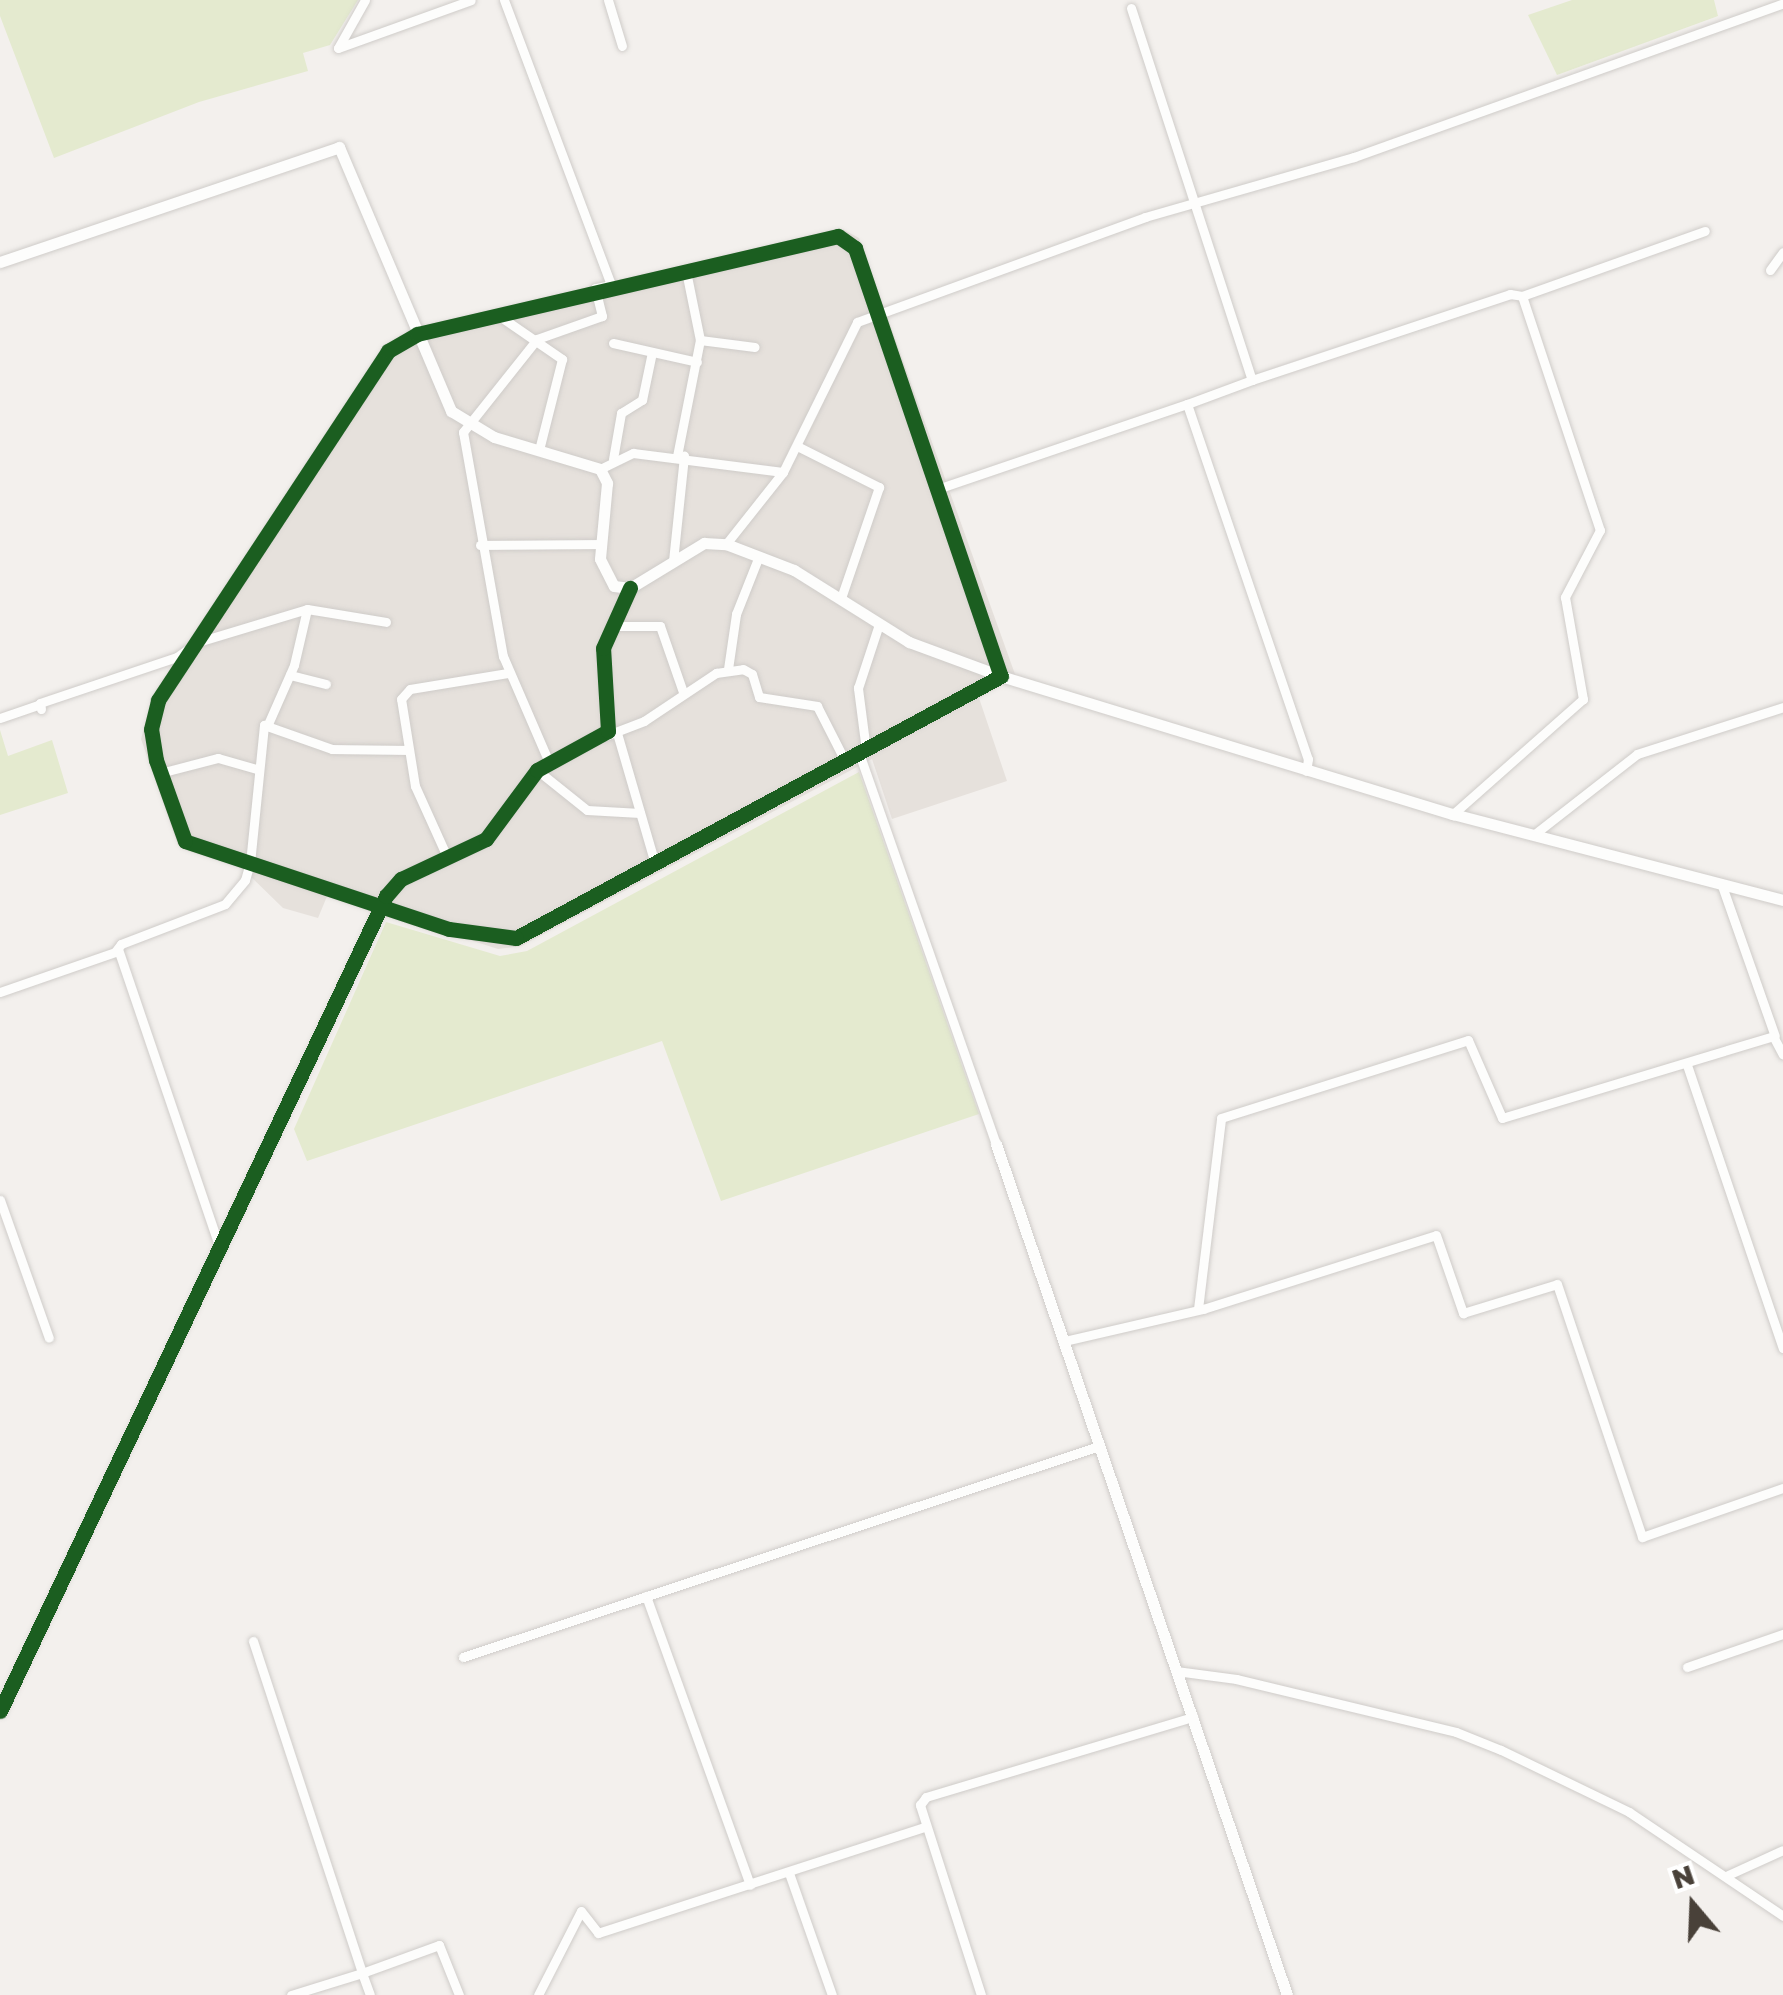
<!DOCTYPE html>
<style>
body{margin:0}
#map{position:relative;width:1783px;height:1995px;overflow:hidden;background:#f3f0ed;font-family:"Golos Text",sans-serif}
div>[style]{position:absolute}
.residential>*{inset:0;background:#e6e1dc}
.green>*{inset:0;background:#e4eacf}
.roads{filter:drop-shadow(0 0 2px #cfccc9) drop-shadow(0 0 2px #cfccc9)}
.minor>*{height:9px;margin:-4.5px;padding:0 4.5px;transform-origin:4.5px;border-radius:4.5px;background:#fdfdfc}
.tertiary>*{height:11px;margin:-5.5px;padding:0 5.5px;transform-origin:5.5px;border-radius:5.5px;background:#fdfdfc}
.cycleway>*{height:15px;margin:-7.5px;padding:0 7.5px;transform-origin:7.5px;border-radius:7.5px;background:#1b5e20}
span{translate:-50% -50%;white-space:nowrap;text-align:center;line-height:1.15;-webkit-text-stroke:10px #fff;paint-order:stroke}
.north{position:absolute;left:1643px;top:1855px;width:100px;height:100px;-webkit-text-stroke:8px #fff;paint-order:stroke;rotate:341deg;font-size:28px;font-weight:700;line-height:40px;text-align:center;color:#494139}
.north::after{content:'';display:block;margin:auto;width:35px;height:45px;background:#494139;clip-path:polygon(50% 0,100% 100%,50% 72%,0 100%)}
</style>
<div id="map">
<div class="residential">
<i style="clip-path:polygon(844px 230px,859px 238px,1016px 677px,979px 698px,1007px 781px,892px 819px,872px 759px,521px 946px,498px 949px,328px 894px,318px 918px,283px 908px,240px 866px,178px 845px,141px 739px,151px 704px,396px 345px,416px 333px)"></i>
</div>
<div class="green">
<i style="clip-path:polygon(0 0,358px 0,330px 45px,303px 53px,308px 71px,199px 102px,54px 158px,0 16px)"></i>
<i style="clip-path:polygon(1572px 0,1714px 0,1718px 16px,1557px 75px,1528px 15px)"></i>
<i style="clip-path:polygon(0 730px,8px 756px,52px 740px,68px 793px,0 815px)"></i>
<i style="clip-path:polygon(859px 772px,979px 1114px,721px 1201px,662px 1041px,307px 1161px,294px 1129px,386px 922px,500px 956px,527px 951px)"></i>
</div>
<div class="roads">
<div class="minor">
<i style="left:365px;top:0;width:55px;rotate:119.4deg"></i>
<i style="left:338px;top:48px;width:141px;rotate:-19.8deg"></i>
<i style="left:504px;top:0;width:304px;rotate:69.4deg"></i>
<i style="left:611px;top:285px;width:16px;rotate:169deg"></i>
<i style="left:595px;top:288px;width:29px;rotate:76deg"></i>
<i style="left:602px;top:316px;width:69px;rotate:160.5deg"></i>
<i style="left:537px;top:339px;width:119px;rotate:128.5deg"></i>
<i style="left:463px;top:432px;width:228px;rotate:79.9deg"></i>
<i style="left:503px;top:656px;width:113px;rotate:66.6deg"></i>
<i style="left:608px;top:0;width:48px;rotate:73.1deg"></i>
<i style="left:1131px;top:8px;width:391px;rotate:72deg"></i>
<i style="left:1252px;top:380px;width:69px;rotate:159.7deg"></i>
<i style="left:1187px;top:404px;width:375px;rotate:71.2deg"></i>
<i style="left:1308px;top:759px;width:12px;rotate:99deg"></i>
<i style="left:1770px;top:270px;width:22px;rotate:-54deg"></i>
<i style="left:1522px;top:296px;width:194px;rotate:-19.6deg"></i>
<i style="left:498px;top:315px;width:78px;rotate:34.5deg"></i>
<i style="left:562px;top:359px;width:94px;rotate:104.2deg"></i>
<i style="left:700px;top:340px;width:55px;rotate:7.3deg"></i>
<i style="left:613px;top:343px;width:86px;rotate:12.7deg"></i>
<i style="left:1252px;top:380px;width:272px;rotate:-18.4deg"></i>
<i style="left:1510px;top:294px;width:12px;rotate:9deg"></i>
<i style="left:1522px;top:296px;width:247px;rotate:71.6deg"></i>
<i style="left:1600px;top:530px;width:76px;rotate:117.6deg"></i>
<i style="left:1565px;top:597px;width:104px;rotate:80deg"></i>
<i style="left:1583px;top:699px;width:174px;rotate:138.5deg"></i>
<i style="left:797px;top:446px;width:92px;rotate:26.6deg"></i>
<i style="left:879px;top:487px;width:117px;rotate:108.9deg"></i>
<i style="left:677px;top:456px;width:118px;rotate:-78.8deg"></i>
<i style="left:700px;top:340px;width:70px;rotate:-101.5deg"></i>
<i style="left:613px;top:459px;width:47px;rotate:-80.1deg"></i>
<i style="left:621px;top:413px;width:25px;rotate:-32deg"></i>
<i style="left:642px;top:400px;width:49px;rotate:-78.2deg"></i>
<i style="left:600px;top:469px;width:37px;rotate:-26deg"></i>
<i style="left:633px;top:453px;width:151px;rotate:7.2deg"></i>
<i style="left:940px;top:488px;width:261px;rotate:-18.8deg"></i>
<i style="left:726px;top:544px;width:92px;rotate:-51.6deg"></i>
<i style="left:783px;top:472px;width:167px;rotate:-63.7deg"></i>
<i style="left:857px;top:322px;width:307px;rotate:-20deg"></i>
<i style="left:1145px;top:217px;width:217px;rotate:-16deg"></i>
<i style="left:1354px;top:157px;width:456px;rotate:-19.7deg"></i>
<i style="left:480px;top:545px;width:121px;rotate:-0.5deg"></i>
<i style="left:673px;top:561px;width:106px;rotate:-84deg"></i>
<i style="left:611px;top:626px;width:49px"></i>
<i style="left:660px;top:626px;width:70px;rotate:70.8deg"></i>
<i style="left:728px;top:669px;width:56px;rotate:-81.7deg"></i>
<i style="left:736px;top:614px;width:62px;rotate:-68.4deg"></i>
<i style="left:290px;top:675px;width:37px;rotate:14deg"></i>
<i style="left:41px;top:709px;width:6px;rotate:-99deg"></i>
<i style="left:40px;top:703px;width:145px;rotate:-18.6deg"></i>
<i style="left:177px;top:657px;width:26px;rotate:-36deg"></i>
<i style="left:198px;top:642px;width:114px;rotate:-16.8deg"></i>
<i style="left:307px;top:609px;width:80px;rotate:9.3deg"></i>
<i style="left:0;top:718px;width:40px;rotate:-18.9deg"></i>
<i style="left:268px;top:724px;width:64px;rotate:-66.2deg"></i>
<i style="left:294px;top:665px;width:57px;rotate:-76.9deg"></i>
<i style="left:617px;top:733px;width:136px;rotate:73.8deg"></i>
<i style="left:605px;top:736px;width:42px;rotate:-21deg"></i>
<i style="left:644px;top:721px;width:87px;rotate:-33.7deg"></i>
<i style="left:716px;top:673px;width:27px;rotate:-8deg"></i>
<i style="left:743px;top:669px;width:10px;rotate:29deg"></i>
<i style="left:752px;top:674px;width:24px;rotate:73deg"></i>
<i style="left:759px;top:697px;width:59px;rotate:8.8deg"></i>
<i style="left:817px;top:706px;width:62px;rotate:63deg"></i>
<i style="left:866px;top:750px;width:63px;rotate:-97.4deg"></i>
<i style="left:858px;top:688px;width:67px;rotate:-71.8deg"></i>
<i style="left:859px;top:753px;width:414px;rotate:70.7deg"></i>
<i style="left:537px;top:770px;width:64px;rotate:38.7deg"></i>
<i style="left:587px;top:810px;width:53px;rotate:3.2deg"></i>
<i style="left:160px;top:773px;width:60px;rotate:-14.5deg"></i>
<i style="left:218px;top:758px;width:40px;rotate:16deg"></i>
<i style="left:1536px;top:833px;width:128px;rotate:-38deg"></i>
<i style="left:1637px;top:754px;width:153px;rotate:-17.8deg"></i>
<i style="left:448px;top:859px;width:80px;rotate:-114.3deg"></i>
<i style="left:415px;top:786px;width:88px;rotate:-99.1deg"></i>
<i style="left:401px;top:699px;width:13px;rotate:-48deg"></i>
<i style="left:410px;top:689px;width:99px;rotate:-9.3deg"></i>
<i style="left:1721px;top:883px;width:162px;rotate:70.6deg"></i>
<i style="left:118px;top:949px;width:317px;rotate:71.2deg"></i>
<i style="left:0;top:992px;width:122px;rotate:-19.2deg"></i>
<i style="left:115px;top:952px;width:10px;rotate:-53deg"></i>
<i style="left:121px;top:944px;width:111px;rotate:-21deg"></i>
<i style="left:225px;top:904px;width:31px;rotate:-50deg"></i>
<i style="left:245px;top:880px;width:18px;rotate:-74deg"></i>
<i style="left:250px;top:863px;width:139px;rotate:-84.2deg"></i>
<i style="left:264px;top:725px;width:72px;rotate:19.4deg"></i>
<i style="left:332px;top:749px;width:75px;rotate:0.8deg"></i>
<i style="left:1687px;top:1065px;width:299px;rotate:71.3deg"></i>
<i style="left:0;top:1200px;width:146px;rotate:70.5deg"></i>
<i style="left:1198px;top:1309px;width:192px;rotate:-83.1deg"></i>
<i style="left:1221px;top:1118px;width:259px;rotate:-17.5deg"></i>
<i style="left:1468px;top:1040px;width:85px;rotate:66.4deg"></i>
<i style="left:1502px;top:1118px;width:283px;rotate:-16.8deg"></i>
<i style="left:1773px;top:1036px;width:21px;rotate:62deg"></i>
<i style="left:1064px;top:1341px;width:143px;rotate:-13deg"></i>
<i style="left:1203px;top:1309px;width:244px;rotate:-17.6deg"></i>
<i style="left:1436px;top:1235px;width:83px;rotate:70.9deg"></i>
<i style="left:1463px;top:1313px;width:98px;rotate:-17.1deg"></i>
<i style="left:1557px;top:1284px;width:267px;rotate:71.4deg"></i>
<i style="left:1642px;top:1537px;width:149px;rotate:-19.2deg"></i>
<i style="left:646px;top:1596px;width:307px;rotate:70.2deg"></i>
<i style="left:253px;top:1641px;width:349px;rotate:71.8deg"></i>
<i style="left:362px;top:1973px;width:82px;rotate:-20deg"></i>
<i style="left:439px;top:1945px;width:54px;rotate:68.2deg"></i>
<i style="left:463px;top:1657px;width:670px;rotate:-18.35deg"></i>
<i style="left:1687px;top:1667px;width:102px;rotate:-19deg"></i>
<i style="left:1176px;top:1671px;width:61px;rotate:7.6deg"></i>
<i style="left:1236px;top:1679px;width:226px;rotate:13.5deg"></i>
<i style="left:1456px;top:1732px;width:48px;rotate:21.8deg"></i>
<i style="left:1501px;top:1750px;width:142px;rotate:25.8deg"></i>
<i style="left:1629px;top:1812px;width:186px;rotate:34deg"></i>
<i style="left:789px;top:1873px;width:129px;rotate:70.6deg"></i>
<i style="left:1728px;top:1875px;width:60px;rotate:-24.4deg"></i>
<i style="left:291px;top:1995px;width:74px;rotate:-17.2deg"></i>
<i style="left:362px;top:1973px;width:23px;rotate:70deg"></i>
<i style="left:538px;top:1995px;width:94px;rotate:-62.9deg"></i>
<i style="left:581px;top:1911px;width:28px;rotate:52deg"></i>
<i style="left:598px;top:1933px;width:341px;rotate:-18deg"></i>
<i style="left:981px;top:1995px;width:200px;rotate:-107.8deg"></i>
<i style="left:920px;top:1805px;width:10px;rotate:-53deg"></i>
<i style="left:926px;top:1797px;width:279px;rotate:-16.7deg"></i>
</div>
<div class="tertiary">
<i style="left:838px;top:236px;width:21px;rotate:35deg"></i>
<i style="left:855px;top:248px;width:452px;rotate:71.2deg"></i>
<i style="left:1001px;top:676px;width:551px;rotate:151.62deg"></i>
<i style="left:516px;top:938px;width:68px;rotate:-172.3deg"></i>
<i style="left:449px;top:929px;width:278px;rotate:-161.6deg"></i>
<i style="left:185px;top:841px;width:86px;rotate:-109.7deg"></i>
<i style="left:156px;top:760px;width:31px;rotate:-99deg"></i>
<i style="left:151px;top:729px;width:30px;rotate:-76deg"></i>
<i style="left:158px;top:700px;width:418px;rotate:-56.6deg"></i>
<i style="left:388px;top:351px;width:34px;rotate:-30deg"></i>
<i style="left:417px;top:334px;width:432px;rotate:-13.1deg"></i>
<i style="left:0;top:262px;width:358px;rotate:-18.7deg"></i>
<i style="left:339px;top:147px;width:287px;rotate:67deg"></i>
<i style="left:451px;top:411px;width:50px;rotate:31.2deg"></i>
<i style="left:494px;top:437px;width:111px;rotate:16.8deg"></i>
<i style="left:600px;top:469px;width:16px;rotate:63deg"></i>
<i style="left:607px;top:483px;width:76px;rotate:95.3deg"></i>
<i style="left:600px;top:559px;width:30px;rotate:63deg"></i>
<i style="left:614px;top:586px;width:16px;rotate:7deg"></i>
<i style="left:630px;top:588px;width:87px;rotate:-31.3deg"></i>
<i style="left:704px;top:543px;width:22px;rotate:3deg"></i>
<i style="left:726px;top:544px;width:73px;rotate:20.9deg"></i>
<i style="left:794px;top:570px;width:136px;rotate:32.1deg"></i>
<i style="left:909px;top:642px;width:98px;rotate:20.3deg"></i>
<i style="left:1001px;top:676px;width:473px;rotate:17deg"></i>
<i style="left:1453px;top:814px;width:341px;rotate:14.6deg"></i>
<i style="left:996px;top:1144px;width:899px;rotate:71.12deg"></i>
<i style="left:0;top:1711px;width:902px;rotate:-64.66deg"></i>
<i style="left:386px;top:896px;width:23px;rotate:-49deg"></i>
<i style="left:401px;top:879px;width:94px;rotate:-25.2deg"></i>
<i style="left:486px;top:839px;width:86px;rotate:-53.5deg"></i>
<i style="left:537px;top:770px;width:81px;rotate:-28.8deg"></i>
<i style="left:608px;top:731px;width:83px;rotate:-93.4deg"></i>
<i style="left:603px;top:648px;width:66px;rotate:-65.8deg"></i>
</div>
</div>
<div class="cycleway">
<i style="left:838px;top:236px;width:21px;rotate:35deg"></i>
<i style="left:855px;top:248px;width:452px;rotate:71.2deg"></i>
<i style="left:1001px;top:676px;width:551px;rotate:151.62deg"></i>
<i style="left:516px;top:938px;width:68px;rotate:-172.3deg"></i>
<i style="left:449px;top:929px;width:278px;rotate:-161.6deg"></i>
<i style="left:185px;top:841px;width:86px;rotate:-109.7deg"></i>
<i style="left:156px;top:760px;width:31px;rotate:-99deg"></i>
<i style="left:151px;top:729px;width:30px;rotate:-76deg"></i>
<i style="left:158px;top:700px;width:418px;rotate:-56.6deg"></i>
<i style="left:388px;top:351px;width:34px;rotate:-30deg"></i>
<i style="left:417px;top:334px;width:432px;rotate:-13.1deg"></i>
<i style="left:0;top:1711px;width:902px;rotate:-64.66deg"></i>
<i style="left:386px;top:896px;width:23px;rotate:-49deg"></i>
<i style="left:401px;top:879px;width:94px;rotate:-25.2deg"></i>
<i style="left:486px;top:839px;width:86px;rotate:-53.5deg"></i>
<i style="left:537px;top:770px;width:81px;rotate:-28.8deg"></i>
<i style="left:608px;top:731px;width:83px;rotate:-93.4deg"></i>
<i style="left:603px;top:648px;width:66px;rotate:-65.8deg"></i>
</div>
<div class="north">N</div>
</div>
